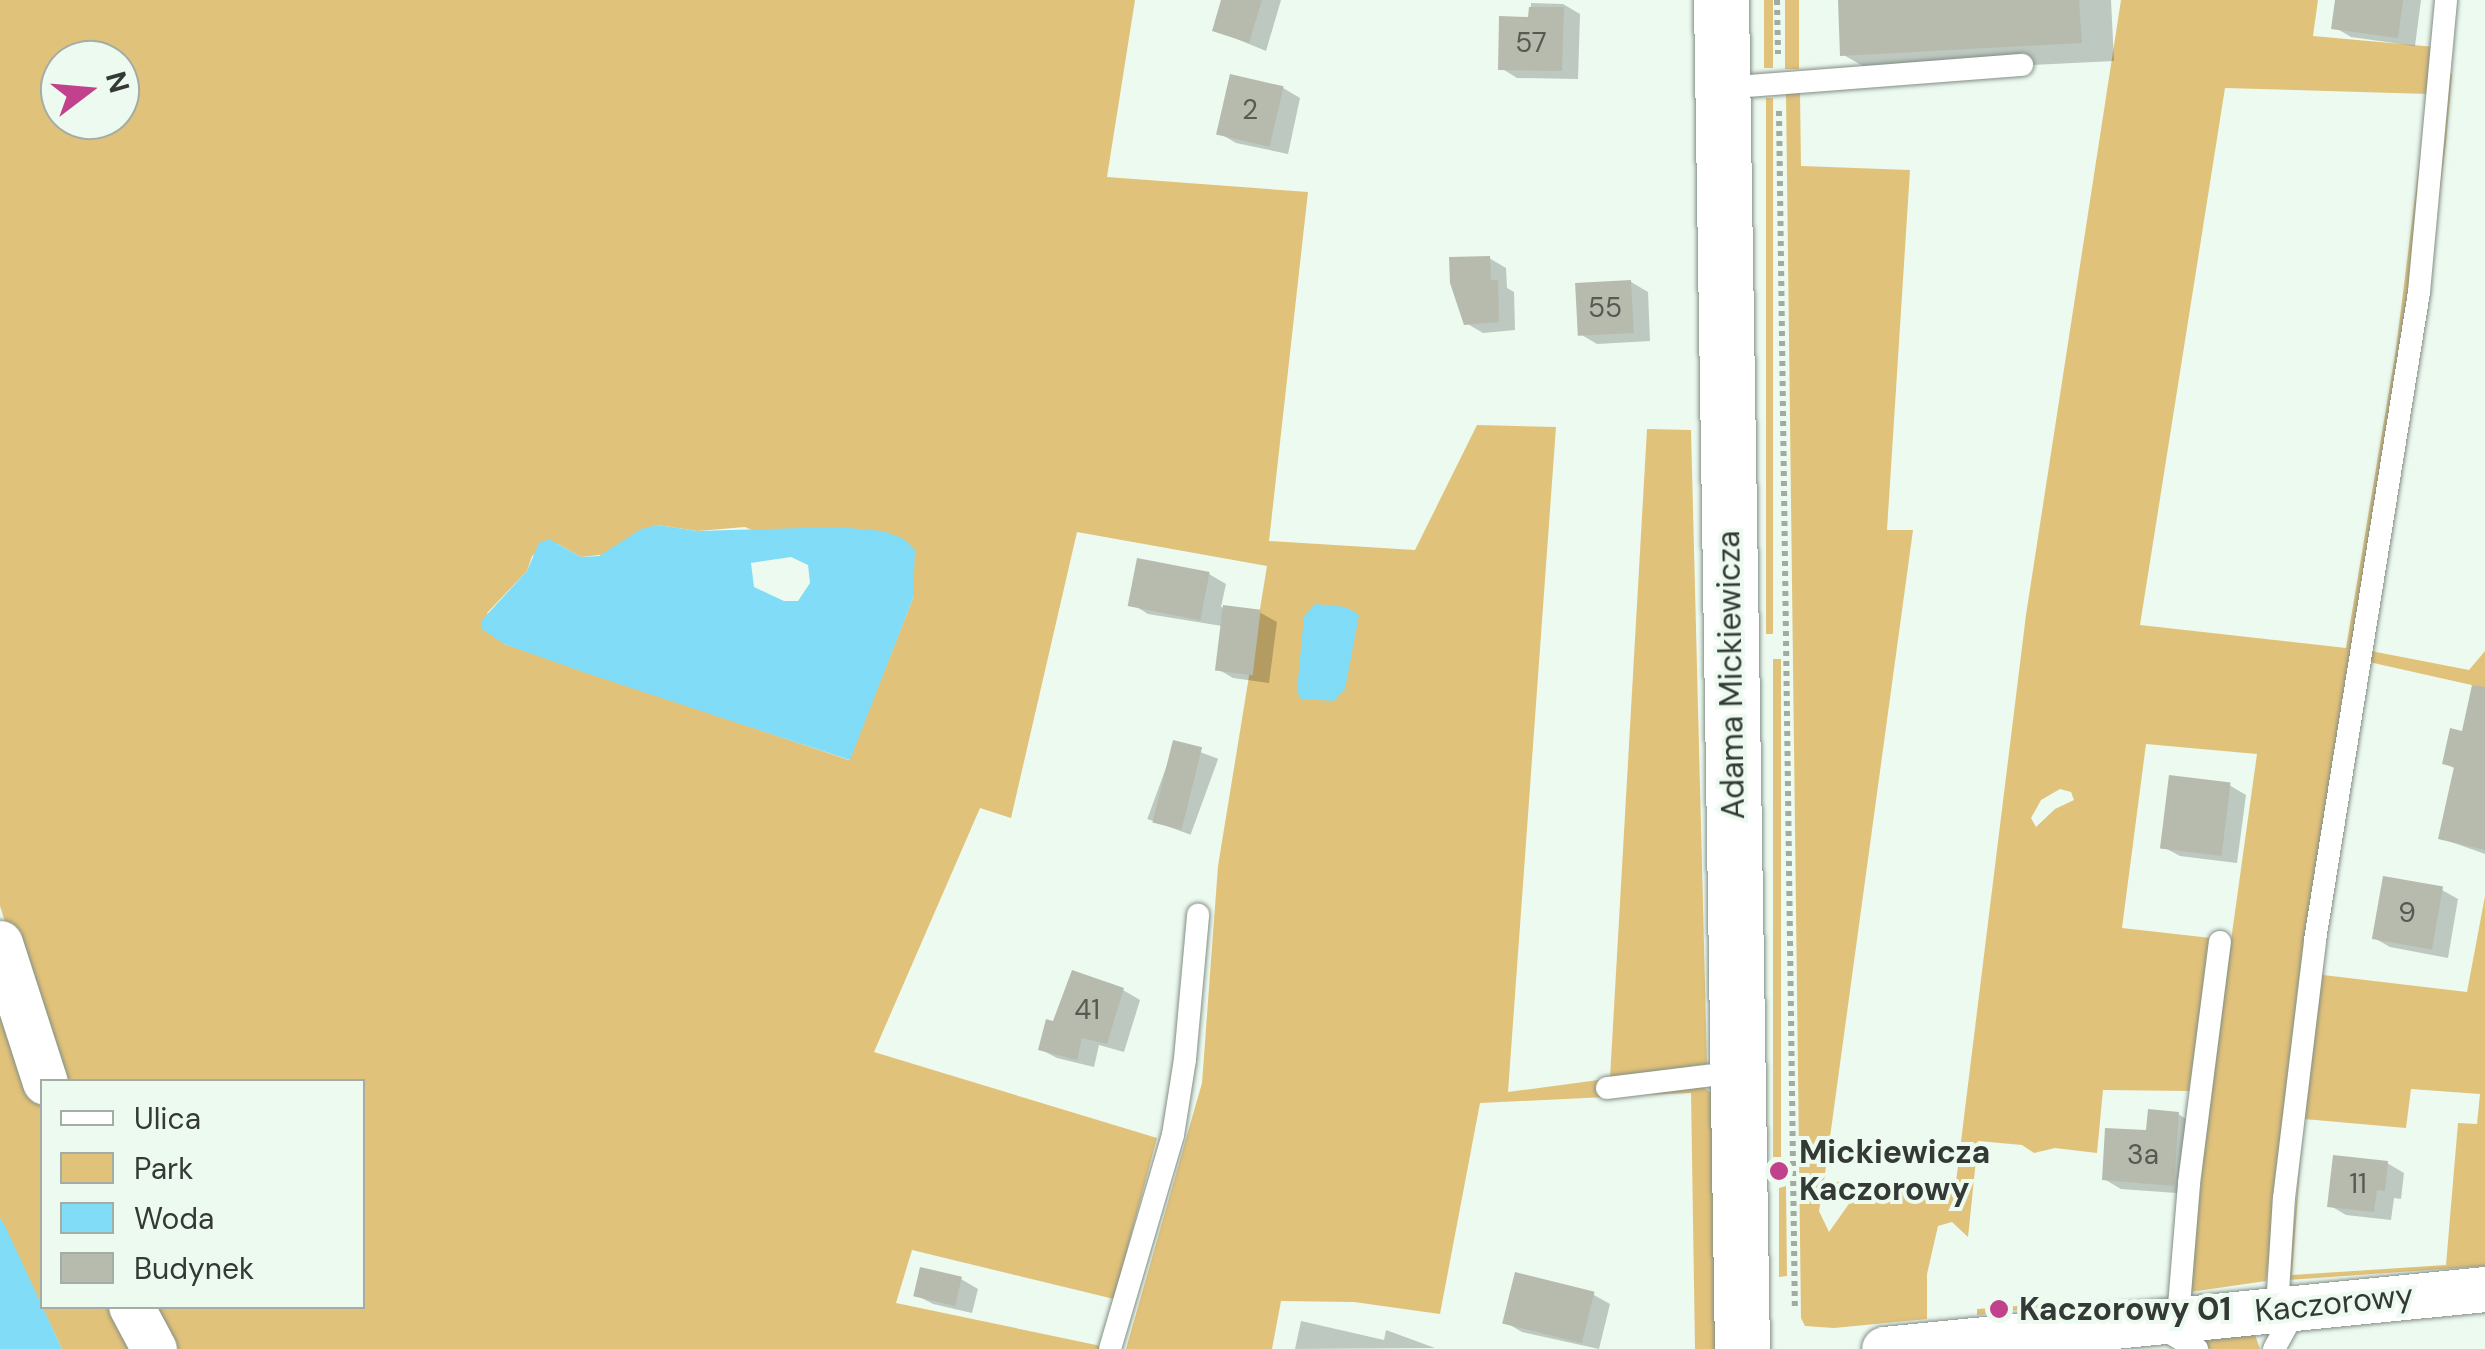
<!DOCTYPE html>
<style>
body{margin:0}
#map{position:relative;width:2485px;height:1349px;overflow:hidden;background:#edfaf0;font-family:"DM Sans",sans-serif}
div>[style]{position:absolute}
.green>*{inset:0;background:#e1c27a;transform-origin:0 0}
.water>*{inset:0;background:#80dcf7}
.shadow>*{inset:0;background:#0003;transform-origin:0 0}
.building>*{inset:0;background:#b7bbae;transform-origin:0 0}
.path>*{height:6px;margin-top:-3px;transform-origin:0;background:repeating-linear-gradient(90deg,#a1aaa3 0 5px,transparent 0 10px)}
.roads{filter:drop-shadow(0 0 2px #828e85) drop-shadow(0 0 2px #828e85)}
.service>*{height:22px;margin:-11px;padding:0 11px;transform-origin:11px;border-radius:11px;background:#fff}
.minor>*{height:45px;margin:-22.5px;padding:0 22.5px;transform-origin:22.5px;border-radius:22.5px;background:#fff}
.tertiary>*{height:55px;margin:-27.5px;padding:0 27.5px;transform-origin:27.5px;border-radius:27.5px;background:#fff}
.dots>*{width:28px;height:28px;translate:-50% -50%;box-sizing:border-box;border:5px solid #edfaf0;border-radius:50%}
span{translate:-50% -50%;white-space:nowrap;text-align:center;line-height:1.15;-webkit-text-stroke:8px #edfaf0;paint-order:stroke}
.number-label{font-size:28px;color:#555a53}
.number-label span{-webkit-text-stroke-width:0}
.street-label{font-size:32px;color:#343935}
.poi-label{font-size:32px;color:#343935;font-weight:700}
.left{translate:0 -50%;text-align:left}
.legend{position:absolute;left:40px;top:1079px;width:325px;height:230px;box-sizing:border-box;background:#edfaf0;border:2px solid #a3ada5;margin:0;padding:12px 18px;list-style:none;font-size:30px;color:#343935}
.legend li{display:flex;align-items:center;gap:20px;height:50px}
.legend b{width:50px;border:2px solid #a3ada5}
.north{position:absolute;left:40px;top:40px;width:100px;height:100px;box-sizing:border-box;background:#edfaf0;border:2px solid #a3ada5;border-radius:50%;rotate:74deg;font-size:28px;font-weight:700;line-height:40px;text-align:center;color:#343935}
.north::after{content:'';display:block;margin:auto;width:35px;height:45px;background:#c1418c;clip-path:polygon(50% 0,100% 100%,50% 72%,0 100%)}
</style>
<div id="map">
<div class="green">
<i style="clip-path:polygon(evenodd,0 0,1135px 0,1107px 177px,1308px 192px,1269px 541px,1415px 550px,1477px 425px,1556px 427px,1508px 1092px,1606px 1079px,1606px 1097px,1480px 1103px,1440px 1314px,1354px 1302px,1281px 1301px,1272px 1349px,1126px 1349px,1202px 1083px,1218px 866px,1267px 566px,1077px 532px,1011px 818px,980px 808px,874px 1052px,1157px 1138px,1114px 1299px,912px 1250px,896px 1303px,1101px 1346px,1100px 1349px,164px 1349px,142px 1307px,362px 1306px,362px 1082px,56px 1081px,0 906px,0 0,60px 60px,120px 60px,120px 120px,60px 120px,60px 60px,0 0,657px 525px,698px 531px,745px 527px,913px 598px,849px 760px,504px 644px,487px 613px,527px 571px,532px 556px,558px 544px,581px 557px,608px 554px,635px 533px,657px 525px)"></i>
<i style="left:1764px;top:0;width:9px;height:68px"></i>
<i style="left:1785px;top:0;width:14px;height:69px"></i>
<i style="clip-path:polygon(evenodd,2121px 0,2318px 0,2313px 36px,2435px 47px,2432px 124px,2266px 1281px,2190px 1292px,2210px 1091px,2257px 754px,2146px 744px,2122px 928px,2211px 938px,2189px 1091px,2103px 1090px,2097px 1153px,2055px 1148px,2034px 1153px,2022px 1145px,1978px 1141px,1968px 1237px,1952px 1222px,1938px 1226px,1927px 1274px,1927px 1319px,1834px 1328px,1805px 1326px,1801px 1318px,1786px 93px,1800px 93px,1801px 166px,1910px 170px,1887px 530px,1913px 530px,1824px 1181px,1955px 1190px,2026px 615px,2121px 0,2225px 88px,2428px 94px,2396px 349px,2346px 648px,2140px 625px,2225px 88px,2121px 0,2060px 789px,2071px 792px,2074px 800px,2055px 809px,2036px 827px,2031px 818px,2041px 800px,2060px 789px,2121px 0,1842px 1187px,1851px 1201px,1829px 1232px,1819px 1211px,1821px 1199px,1842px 1187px)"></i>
<i style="clip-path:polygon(2448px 73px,2452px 74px,2446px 143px,2416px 376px,2371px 651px,2469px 670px,2485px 651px,2485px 688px,2369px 662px)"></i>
<i style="left:1766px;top:98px;width:7px;height:536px"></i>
<i style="clip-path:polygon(1647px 429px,1691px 430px,1707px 1064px,1610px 1078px)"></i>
<i style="left:1773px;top:659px;width:8px;height:498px"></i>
<i style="clip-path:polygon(2485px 896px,2485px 1266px,2288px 1280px,2301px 1155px,2292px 1275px,2446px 1265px,2458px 1123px,2477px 1124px,2480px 1094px,2411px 1089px,2406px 1128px,2304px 1119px,2325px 933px,2323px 975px,2467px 992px)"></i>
<i style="clip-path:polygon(0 967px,42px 1102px,42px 1306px,120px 1307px,143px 1349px,62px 1349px,0 1218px)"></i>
<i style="clip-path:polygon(1703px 1087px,1716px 1096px,1721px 1349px,1695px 1349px,1691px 1093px,1645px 1095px)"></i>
<i style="clip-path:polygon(1786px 1186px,1787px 1276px,1779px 1277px,1779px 1188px)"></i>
<i style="clip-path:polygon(2083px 1301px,2089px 1301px,1977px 1315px,1977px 1309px)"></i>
<i style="clip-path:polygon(2255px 1335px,2260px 1349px,2211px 1349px,2200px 1342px,2204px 1338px)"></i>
</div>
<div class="water">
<i style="clip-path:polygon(evenodd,657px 525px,698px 531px,836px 527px,883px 531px,904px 539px,915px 550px,913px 598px,850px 760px,586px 673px,504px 644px,482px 629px,481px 621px,527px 571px,539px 543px,549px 539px,581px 557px,599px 556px,641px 529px,657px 525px,791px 557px,808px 565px,810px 583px,798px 601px,784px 601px,754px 587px,751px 563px,791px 557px)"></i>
<i style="clip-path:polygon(1315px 604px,1346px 607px,1359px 615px,1345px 689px,1334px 701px,1301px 699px,1297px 691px,1304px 616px)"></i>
<i style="clip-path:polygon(0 1218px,5px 1226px,62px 1349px,0 1349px)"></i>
</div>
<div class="shadow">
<i style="clip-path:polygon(1224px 0,1281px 0,1266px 51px,1215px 30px)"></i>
<i style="clip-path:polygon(1840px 0,2111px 0,2114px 61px,1875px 73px,1842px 54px)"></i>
<i style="clip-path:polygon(2338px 0,2421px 0,2415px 46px,2351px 37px,2334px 27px)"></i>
<i style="clip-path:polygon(1531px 3px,1563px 4px,1580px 14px,1578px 79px,1517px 78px,1501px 68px,1531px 20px)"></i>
<i style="clip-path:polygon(1283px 88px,1300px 98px,1288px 154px,1236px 143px,1219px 133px)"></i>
<i style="clip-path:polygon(1489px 258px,1506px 268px,1507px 288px,1514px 292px,1515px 330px,1483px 333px,1466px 323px)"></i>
<i style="clip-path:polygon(1631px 282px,1648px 292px,1650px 341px,1597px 344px,1580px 334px)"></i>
<i style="clip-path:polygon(1209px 574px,1226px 584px,1221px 607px,1261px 613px,1277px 622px,1269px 683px,1233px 678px,1216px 668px,1222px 626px,1148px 614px,1132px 604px)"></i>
<i style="clip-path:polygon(2485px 735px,2485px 854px,2440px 838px,2456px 769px,2444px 763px)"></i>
<i style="left:1175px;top:743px;width:46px;height:81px;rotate:20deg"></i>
<i style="clip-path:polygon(2229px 785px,2246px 795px,2237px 863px,2180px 856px,2163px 847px)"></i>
<i style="clip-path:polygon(2442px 890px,2458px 899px,2448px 958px,2390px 947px,2374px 938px)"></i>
<i style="clip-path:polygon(1123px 990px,1140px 1000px,1124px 1052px,1099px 1045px,1094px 1067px,1057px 1058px,1040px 1049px,1054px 1025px)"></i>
<i style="clip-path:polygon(2178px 1114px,2195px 1124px,2190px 1194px,2121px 1189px,2104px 1179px)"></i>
<i style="clip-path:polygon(2387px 1163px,2404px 1173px,2401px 1199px,2394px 1198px,2391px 1220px,2346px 1215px,2329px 1205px)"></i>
<i style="clip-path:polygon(961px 1279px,978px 1289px,972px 1313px,933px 1304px,916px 1295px)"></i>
<i style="clip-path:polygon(1594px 1295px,1610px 1304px,1599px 1349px,1522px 1332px,1505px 1322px)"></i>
<i style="clip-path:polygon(1301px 1321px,1384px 1340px,1386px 1330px,1435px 1348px,1295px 1349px)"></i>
</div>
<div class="building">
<i style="clip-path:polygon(1221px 0,1262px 0,1249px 43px,1212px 31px)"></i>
<i style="clip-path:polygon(1838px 0,2079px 0,2082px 43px,1840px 56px)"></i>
<i style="clip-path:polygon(2335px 0,2403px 0,2398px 38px,2331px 29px)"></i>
<i style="clip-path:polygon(1529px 7px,1564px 7px,1562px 71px,1498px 70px,1499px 16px,1528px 17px)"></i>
<i style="left:1230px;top:74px;width:55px;height:62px;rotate:13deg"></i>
<i style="clip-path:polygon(1490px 256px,1491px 280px,1498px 280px,1499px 322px,1464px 325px,1450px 283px,1449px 257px)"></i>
<i style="left:1631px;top:280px;width:53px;height:56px;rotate:87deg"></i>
<i style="left:1137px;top:558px;width:74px;height:49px;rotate:11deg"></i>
<i style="left:1223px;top:605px;width:38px;height:66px;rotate:7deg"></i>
<i style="clip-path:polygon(2472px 685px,2485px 687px,2485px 850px,2438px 839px,2454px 767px,2442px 764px,2450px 728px,2462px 731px)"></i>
<i style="left:1173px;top:740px;width:30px;height:85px;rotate:14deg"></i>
<i style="left:2169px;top:775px;width:62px;height:74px;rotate:7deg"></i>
<i style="left:2383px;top:876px;width:61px;height:64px;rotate:10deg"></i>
<i style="clip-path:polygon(1072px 970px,1124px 988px,1107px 1044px,1082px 1038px,1077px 1060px,1038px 1050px,1046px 1019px,1053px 1021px)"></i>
<i style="clip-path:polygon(2148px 1109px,2179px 1112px,2174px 1186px,2102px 1180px,2105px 1128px,2146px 1130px)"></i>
<i style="clip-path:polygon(2333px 1155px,2388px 1161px,2385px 1191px,2377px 1190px,2374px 1212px,2327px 1207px)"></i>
<i style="left:920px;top:1267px;width:43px;height:30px;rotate:13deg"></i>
<i style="left:1515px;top:1272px;width:82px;height:53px;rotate:14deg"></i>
</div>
<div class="path">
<i style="left:1777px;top:0;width:54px;rotate:88.9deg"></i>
<i style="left:1779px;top:111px;width:1200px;rotate:89.24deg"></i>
</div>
<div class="roads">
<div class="service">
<i style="left:1722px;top:88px;width:301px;rotate:-4.4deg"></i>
<i style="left:1607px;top:1088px;width:132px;rotate:-7deg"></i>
<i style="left:2277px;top:1308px;width:110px;rotate:-86.4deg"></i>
<i style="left:2284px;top:1198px;width:260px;rotate:-83.1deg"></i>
<i style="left:2315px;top:940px;width:656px;rotate:-80.88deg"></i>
<i style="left:2419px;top:292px;width:293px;rotate:-84.7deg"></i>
<i style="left:2178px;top:1318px;width:135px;rotate:-85.3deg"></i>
<i style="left:2189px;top:1183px;width:243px;rotate:-82.7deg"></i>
<i style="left:2162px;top:1328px;width:41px;rotate:31deg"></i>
<i style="left:1110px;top:1349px;width:223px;rotate:-73.6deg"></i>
<i style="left:1173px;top:1135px;width:77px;rotate:-81deg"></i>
<i style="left:1185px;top:1059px;width:145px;rotate:-84.8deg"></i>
<i style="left:2274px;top:1349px;width:46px;rotate:-61.2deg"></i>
</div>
<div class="minor">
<i style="left:0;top:943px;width:146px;rotate:72.1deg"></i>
<i style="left:131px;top:1306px;width:49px;rotate:61.9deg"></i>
<i style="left:1884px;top:1349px;width:604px;rotate:-5.7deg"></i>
</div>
<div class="tertiary">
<i style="left:1721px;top:0;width:1349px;rotate:89.11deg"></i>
</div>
</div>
<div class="dots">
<i style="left:1779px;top:1171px;background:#c1418c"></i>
<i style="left:1999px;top:1309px;background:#c1418c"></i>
</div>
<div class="number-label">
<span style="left:1531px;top:43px">57</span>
<span style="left:1250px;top:110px">2</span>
<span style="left:1605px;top:308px">55</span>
<span style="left:2407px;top:913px">9</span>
<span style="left:1087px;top:1010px">41</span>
<span style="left:2143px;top:1155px">3a</span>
<span style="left:2358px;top:1184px">11</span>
</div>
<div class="street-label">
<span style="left:1731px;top:675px;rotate:-91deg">Adama Mickiewicza</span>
<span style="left:2334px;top:1303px;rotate:-6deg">Kaczorowy</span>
</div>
<div class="poi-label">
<span class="left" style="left:1799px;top:1171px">Mickiewicza<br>Kaczorowy</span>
<span class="left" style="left:2019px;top:1309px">Kaczorowy 01</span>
</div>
<ul class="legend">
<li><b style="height:12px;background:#fff"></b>Ulica</li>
<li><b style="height:28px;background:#e1c27a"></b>Park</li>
<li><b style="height:28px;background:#80dcf7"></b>Woda</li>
<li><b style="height:28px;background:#b7bbae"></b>Budynek</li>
</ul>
<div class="north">N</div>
</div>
